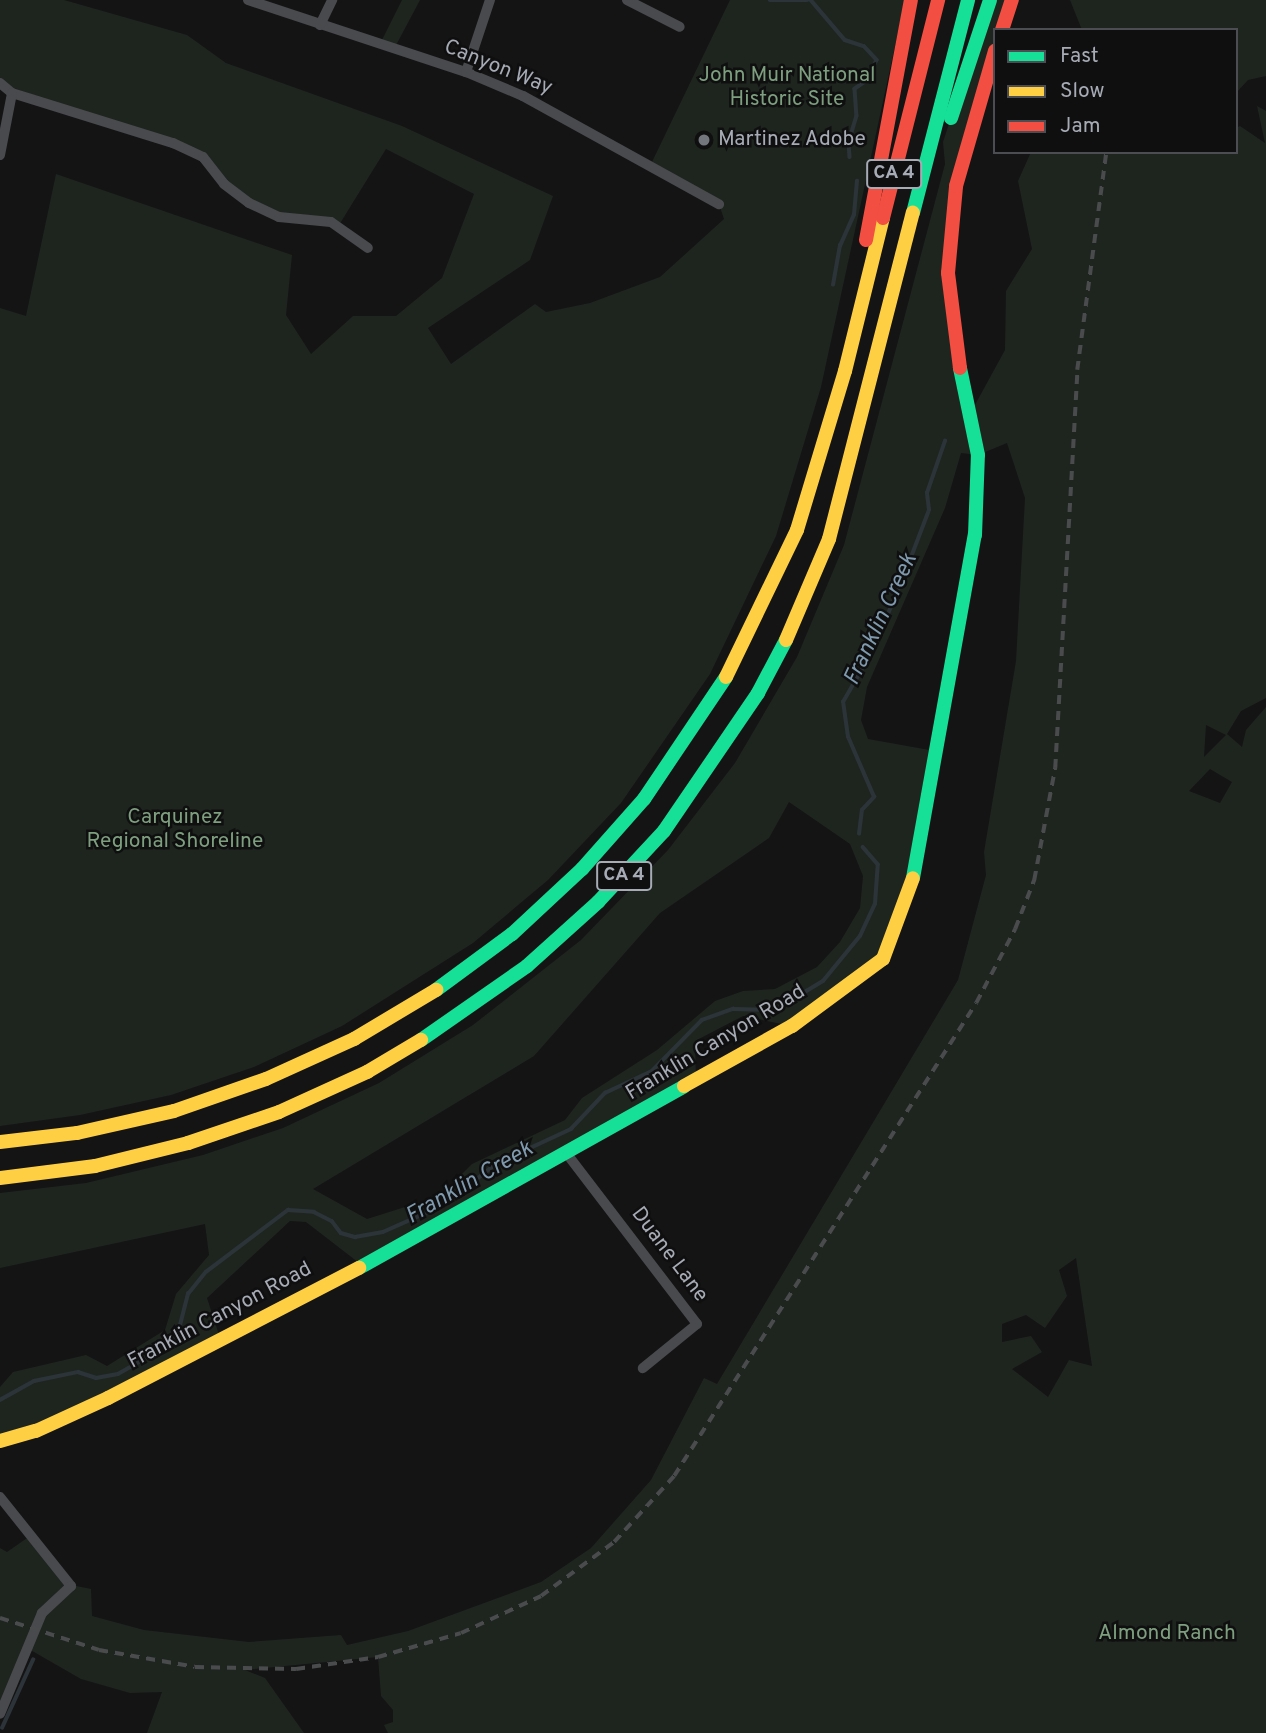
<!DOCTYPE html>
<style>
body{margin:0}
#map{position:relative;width:1266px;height:1733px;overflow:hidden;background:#141415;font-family:Overpass,sans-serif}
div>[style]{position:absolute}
.green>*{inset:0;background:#1e251f}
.stream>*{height:3.5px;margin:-1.75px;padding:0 1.75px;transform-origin:1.75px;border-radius:1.75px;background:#2c3439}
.street>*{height:10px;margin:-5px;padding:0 5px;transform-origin:5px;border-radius:5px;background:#494a4d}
.fast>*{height:14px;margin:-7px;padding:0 7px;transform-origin:7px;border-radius:7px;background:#16e098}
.slow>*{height:14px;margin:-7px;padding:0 7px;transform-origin:7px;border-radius:7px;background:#ffcf43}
.jam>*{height:14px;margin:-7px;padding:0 7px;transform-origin:7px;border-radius:7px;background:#f24e42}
.rail>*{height:3.5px;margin-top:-1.75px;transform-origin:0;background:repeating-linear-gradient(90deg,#494b4d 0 9px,transparent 0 16px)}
.dots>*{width:19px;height:19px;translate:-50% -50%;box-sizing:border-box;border:4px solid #0f0f10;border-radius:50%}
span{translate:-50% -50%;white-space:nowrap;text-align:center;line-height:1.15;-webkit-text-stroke:5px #0f0f10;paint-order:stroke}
.shield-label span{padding:2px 5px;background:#0f0f10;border:2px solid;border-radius:5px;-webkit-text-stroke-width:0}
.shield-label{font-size:19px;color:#a6abb5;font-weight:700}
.street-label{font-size:21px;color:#a6abb5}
.park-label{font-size:21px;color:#7e9f7f}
.poi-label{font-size:21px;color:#a6abb5}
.left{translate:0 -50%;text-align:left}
.water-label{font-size:23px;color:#7f9aae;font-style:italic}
.legend{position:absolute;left:993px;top:28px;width:245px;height:126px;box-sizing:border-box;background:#0f0f10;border:2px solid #4b4d52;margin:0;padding:9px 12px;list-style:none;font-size:21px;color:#a6abb5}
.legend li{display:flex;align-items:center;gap:14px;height:35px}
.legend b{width:35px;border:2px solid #4b4d52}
</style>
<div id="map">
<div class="green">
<i style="clip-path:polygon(0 0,64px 0,187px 35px,226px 63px,402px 126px,553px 196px,530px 260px,428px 328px,451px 364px,535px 304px,546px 312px,590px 303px,660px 277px,724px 219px,719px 204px,651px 164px,730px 0,905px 0,821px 387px,776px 536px,710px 674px,621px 803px,548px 880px,473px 943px,342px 1026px,254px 1067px,171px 1095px,80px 1115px,0 1126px,0 308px,26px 316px,56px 174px,292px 255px,286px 315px,311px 354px,353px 316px,396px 316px,442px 278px,474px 194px,386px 149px,339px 225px,279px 217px,249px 203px,203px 157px,0 83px)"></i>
<i style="clip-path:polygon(402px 0,420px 0,394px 49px,380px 44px)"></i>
<i style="clip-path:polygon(evenodd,990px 0,1012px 0,1002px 30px,995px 30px,995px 51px,973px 115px,948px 273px,970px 414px,1005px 350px,1006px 291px,1032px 249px,1018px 181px,1031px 152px,1236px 152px,1236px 128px,1240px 126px,1265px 143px,1257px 106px,1266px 111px,1266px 698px,1241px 711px,1227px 734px,1242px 747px,1246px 730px,1266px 707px,1266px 1733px,388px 1733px,384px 1725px,393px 1722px,393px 1710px,381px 1696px,378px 1657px,245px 1670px,265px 1678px,304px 1733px,147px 1733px,162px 1692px,130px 1693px,81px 1679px,27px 1648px,0 1714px,0 1548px,7px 1552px,30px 1536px,71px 1585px,91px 1589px,92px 1616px,144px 1630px,249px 1642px,341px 1635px,347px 1645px,408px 1631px,541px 1582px,591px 1548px,651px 1480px,704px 1378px,717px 1384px,958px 980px,986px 875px,984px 852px,1016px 661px,1025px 498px,1007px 443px,978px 455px,961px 453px,945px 508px,867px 687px,861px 720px,868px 739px,935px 751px,912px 883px,883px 959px,792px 1026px,743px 1016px,695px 1041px,696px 1081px,363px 1266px,306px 1222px,290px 1221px,207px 1298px,221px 1341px,0 1441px,0 1387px,13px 1372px,86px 1355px,107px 1366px,165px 1330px,176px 1294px,209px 1255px,205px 1224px,0 1268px,0 1193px,86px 1183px,203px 1155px,283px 1128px,379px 1083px,473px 1025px,581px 940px,668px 850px,735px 763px,797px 657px,844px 545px,945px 164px,943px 142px,990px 0,1206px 725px,1226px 735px,1204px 757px,1206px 725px,990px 0,1210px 769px,1232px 782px,1220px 803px,1189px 791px,1210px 769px,990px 0,789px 802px,850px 844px,863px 876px,860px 908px,840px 942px,817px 967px,775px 989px,743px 991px,715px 1001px,657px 1050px,582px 1098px,565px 1120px,472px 1164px,440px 1196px,367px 1219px,313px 1189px,534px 1056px,660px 913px,769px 838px,789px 802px,990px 0,1076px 1258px,1092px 1366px,1069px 1360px,1048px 1397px,1012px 1369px,1042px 1352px,1031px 1336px,1002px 1342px,1002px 1324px,1026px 1315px,1045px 1328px,1067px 1296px,1059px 1270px,1076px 1258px)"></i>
<i style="clip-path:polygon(1070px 0,1266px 0,1266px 76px,1248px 80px,1236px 93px,1236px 30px,1082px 30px)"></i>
</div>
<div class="stream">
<i style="left:770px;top:0;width:37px"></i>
<i style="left:811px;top:0;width:52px;rotate:49.6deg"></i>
<i style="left:845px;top:40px;width:20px;rotate:18deg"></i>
<i style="left:864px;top:46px;width:19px;rotate:47deg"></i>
<i style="left:877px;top:60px;width:22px;rotate:114deg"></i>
<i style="left:868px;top:80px;width:16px;rotate:145deg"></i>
<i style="left:855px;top:89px;width:27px;rotate:86deg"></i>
<i style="left:857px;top:116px;width:28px;rotate:107deg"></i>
<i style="left:849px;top:143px;width:14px;rotate:86deg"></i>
<i style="left:833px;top:285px;width:40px;rotate:-80deg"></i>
<i style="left:840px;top:246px;width:34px;rotate:-66deg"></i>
<i style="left:854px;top:215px;width:34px;rotate:-85deg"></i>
<i style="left:859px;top:834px;width:24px;rotate:-83deg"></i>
<i style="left:862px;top:810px;width:18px;rotate:-47deg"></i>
<i style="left:874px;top:797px;width:65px;rotate:-113.4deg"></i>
<i style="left:848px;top:737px;width:35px;rotate:-98deg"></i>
<i style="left:843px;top:702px;width:60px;rotate:-60deg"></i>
<i style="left:873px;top:650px;width:83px;rotate:-67.4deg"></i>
<i style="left:905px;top:573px;width:67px;rotate:-69.1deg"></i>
<i style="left:929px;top:510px;width:17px;rotate:-97deg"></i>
<i style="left:927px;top:493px;width:55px;rotate:-70.9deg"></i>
<i style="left:0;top:1400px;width:39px;rotate:-29deg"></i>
<i style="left:34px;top:1381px;width:45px;rotate:-11.6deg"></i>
<i style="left:78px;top:1372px;width:19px;rotate:18deg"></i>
<i style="left:96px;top:1378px;width:22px;rotate:-10deg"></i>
<i style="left:118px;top:1374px;width:67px;rotate:-29.6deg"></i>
<i style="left:176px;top:1341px;width:49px;rotate:-75.7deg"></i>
<i style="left:188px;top:1294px;width:28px;rotate:-51deg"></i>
<i style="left:206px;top:1272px;width:103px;rotate:-37.1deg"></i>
<i style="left:288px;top:1210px;width:26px;rotate:4deg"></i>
<i style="left:314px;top:1212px;width:20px;rotate:27deg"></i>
<i style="left:332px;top:1221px;width:15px;rotate:53deg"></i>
<i style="left:341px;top:1233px;width:15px;rotate:16deg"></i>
<i style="left:355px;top:1237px;width:28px;rotate:-10deg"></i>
<i style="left:383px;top:1232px;width:67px;rotate:-23.9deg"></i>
<i style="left:444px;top:1205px;width:66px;rotate:-38.3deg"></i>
<i style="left:496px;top:1164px;width:83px;rotate:-25deg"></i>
<i style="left:571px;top:1129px;width:50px;rotate:-46.6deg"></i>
<i style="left:605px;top:1093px;width:52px;rotate:-25.1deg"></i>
<i style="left:652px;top:1071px;width:71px;rotate:-45.6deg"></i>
<i style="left:702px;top:1020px;width:33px;rotate:-20deg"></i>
<i style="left:733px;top:1009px;width:42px;rotate:1.4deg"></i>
<i style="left:775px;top:1010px;width:56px;rotate:-31.1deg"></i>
<i style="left:823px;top:981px;width:58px;rotate:-50.6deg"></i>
<i style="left:860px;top:936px;width:35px;rotate:-65deg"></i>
<i style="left:875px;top:904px;width:39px;rotate:-86deg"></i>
<i style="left:878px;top:865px;width:23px;rotate:-131deg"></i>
<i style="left:2px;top:1728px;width:75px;rotate:-65.5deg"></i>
</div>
<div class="street">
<i style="left:248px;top:0;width:230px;rotate:18.3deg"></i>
<i style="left:466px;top:72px;width:62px;rotate:22.8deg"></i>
<i style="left:523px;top:96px;width:224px;rotate:28.9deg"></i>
<i style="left:627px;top:0;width:59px;rotate:27deg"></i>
<i style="left:320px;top:25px;width:28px;rotate:-64deg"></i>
<i style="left:466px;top:72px;width:76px;rotate:-71.6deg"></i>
<i style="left:0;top:83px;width:16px;rotate:40deg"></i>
<i style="left:12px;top:93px;width:169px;rotate:17.3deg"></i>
<i style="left:173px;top:143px;width:33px;rotate:25deg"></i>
<i style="left:203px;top:157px;width:34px;rotate:52deg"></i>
<i style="left:224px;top:184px;width:31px;rotate:37deg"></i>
<i style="left:249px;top:203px;width:33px;rotate:25deg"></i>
<i style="left:279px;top:217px;width:52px;rotate:5.5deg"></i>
<i style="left:331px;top:222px;width:45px;rotate:35.1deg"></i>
<i style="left:0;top:155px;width:63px;rotate:-79deg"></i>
<i style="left:567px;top:1154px;width:214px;rotate:52.6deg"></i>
<i style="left:697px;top:1324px;width:70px;rotate:140.8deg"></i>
<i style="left:0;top:1497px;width:114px;rotate:51.4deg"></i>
<i style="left:71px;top:1586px;width:40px;rotate:137deg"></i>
<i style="left:42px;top:1613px;width:109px;rotate:112.6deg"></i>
</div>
<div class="fast">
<i style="left:951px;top:118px;width:124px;rotate:-71.7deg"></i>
<i style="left:913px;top:213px;width:220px;rotate:-75.5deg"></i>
<i style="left:913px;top:878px;width:349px;rotate:-79.8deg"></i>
<i style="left:975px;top:535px;width:80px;rotate:-87.9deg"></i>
<i style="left:978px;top:455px;width:89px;rotate:-101.7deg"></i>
<i style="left:436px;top:990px;width:94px;rotate:-36.4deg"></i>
<i style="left:512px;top:934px;width:96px;rotate:-42.9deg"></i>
<i style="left:582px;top:869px;width:94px;rotate:-48.5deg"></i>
<i style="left:644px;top:799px;width:147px;rotate:-56.1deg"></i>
<i style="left:421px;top:1040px;width:129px;rotate:-34.9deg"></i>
<i style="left:527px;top:966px;width:96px;rotate:-42deg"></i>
<i style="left:598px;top:902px;width:97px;rotate:-47.1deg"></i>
<i style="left:664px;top:831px;width:167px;rotate:-55.7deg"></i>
<i style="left:758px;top:693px;width:60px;rotate:-62.2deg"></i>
<i style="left:359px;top:1268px;width:372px;rotate:-29.2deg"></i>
</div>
<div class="slow">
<i style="left:786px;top:640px;width:110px;rotate:-66.9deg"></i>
<i style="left:829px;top:539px;width:337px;rotate:-75.6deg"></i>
<i style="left:726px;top:677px;width:163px;rotate:-64.2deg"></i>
<i style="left:797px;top:530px;width:166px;rotate:-73.2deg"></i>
<i style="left:845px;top:371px;width:158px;rotate:-76.1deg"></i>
<i style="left:684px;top:1086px;width:124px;rotate:-29.1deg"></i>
<i style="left:792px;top:1026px;width:113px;rotate:-36.4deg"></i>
<i style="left:883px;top:959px;width:86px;rotate:-69.7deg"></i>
<i style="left:0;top:1142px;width:78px;rotate:-6.7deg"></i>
<i style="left:77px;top:1133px;width:99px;rotate:-12.8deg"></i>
<i style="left:174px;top:1111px;width:97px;rotate:-19.2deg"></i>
<i style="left:266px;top:1079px;width:97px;rotate:-24.4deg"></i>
<i style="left:354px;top:1039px;width:96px;rotate:-30.9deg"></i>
<i style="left:0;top:1178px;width:96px;rotate:-7.2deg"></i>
<i style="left:95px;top:1166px;width:96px;rotate:-13.9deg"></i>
<i style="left:188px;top:1143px;width:96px;rotate:-18.8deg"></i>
<i style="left:279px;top:1112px;width:97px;rotate:-24.4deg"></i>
<i style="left:367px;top:1072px;width:63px;rotate:-30.7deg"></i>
<i style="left:0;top:1441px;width:37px;rotate:-16deg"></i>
<i style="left:36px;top:1431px;width:79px;rotate:-24.6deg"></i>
<i style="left:108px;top:1398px;width:283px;rotate:-27.4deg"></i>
</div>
<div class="jam">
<i style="left:1002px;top:30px;width:32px;rotate:-72deg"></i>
<i style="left:883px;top:218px;width:225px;rotate:-75.8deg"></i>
<i style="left:866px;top:240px;width:244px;rotate:-79.4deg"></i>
<i style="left:960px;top:368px;width:96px;rotate:-97.2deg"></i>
<i style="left:948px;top:273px;width:87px;rotate:-84.7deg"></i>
<i style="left:956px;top:186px;width:141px;rotate:-73.9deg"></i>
</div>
<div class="rail">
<i style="left:0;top:1618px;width:104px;rotate:17.9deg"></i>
<i style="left:99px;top:1650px;width:97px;rotate:10deg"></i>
<i style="left:195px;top:1667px;width:101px;rotate:1.1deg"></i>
<i style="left:296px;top:1669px;width:83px;rotate:-8.3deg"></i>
<i style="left:378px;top:1657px;width:86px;rotate:-16.1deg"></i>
<i style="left:461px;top:1633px;width:88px;rotate:-24.8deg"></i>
<i style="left:541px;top:1596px;width:91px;rotate:-36.5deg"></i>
<i style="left:614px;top:1542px;width:89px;rotate:-47.7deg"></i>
<i style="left:674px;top:1476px;width:561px;rotate:-57.44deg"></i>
<i style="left:976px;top:1003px;width:84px;rotate:-62.2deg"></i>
<i style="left:1015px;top:929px;width:53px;rotate:-68.8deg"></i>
<i style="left:1034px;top:880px;width:114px;rotate:-79.4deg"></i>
<i style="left:1055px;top:768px;width:399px;rotate:-86.8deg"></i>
<i style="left:1077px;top:370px;width:220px;rotate:-82.4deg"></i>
</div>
<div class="dots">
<i style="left:704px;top:140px;background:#73767d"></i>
</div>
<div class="shield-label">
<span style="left:894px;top:174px">CA 4</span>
<span style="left:624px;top:876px">CA 4</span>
</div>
<div class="street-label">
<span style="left:498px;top:68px;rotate:22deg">Canyon Way</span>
<span style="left:716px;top:1043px;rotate:-31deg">Franklin Canyon Road</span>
<span style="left:669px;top:1255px;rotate:53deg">Duane Lane</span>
<span style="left:220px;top:1316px;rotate:-28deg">Franklin Canyon Road</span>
</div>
<div class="park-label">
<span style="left:787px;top:88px">John Muir National<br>Historic Site</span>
<span style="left:175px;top:830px">Carquinez<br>Regional Shoreline</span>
<span style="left:1167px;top:1634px">Almond Ranch</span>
</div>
<div class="poi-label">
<span class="left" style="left:718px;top:140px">Martinez Adobe</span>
</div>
<div class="water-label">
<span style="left:882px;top:620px;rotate:-65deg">Franklin Creek</span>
<span style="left:470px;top:1184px;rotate:-30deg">Franklin Creek</span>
</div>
<ul class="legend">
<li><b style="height:9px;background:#16e098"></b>Fast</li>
<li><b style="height:9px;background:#ffcf43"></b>Slow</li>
<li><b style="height:9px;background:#f24e42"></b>Jam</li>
</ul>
</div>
